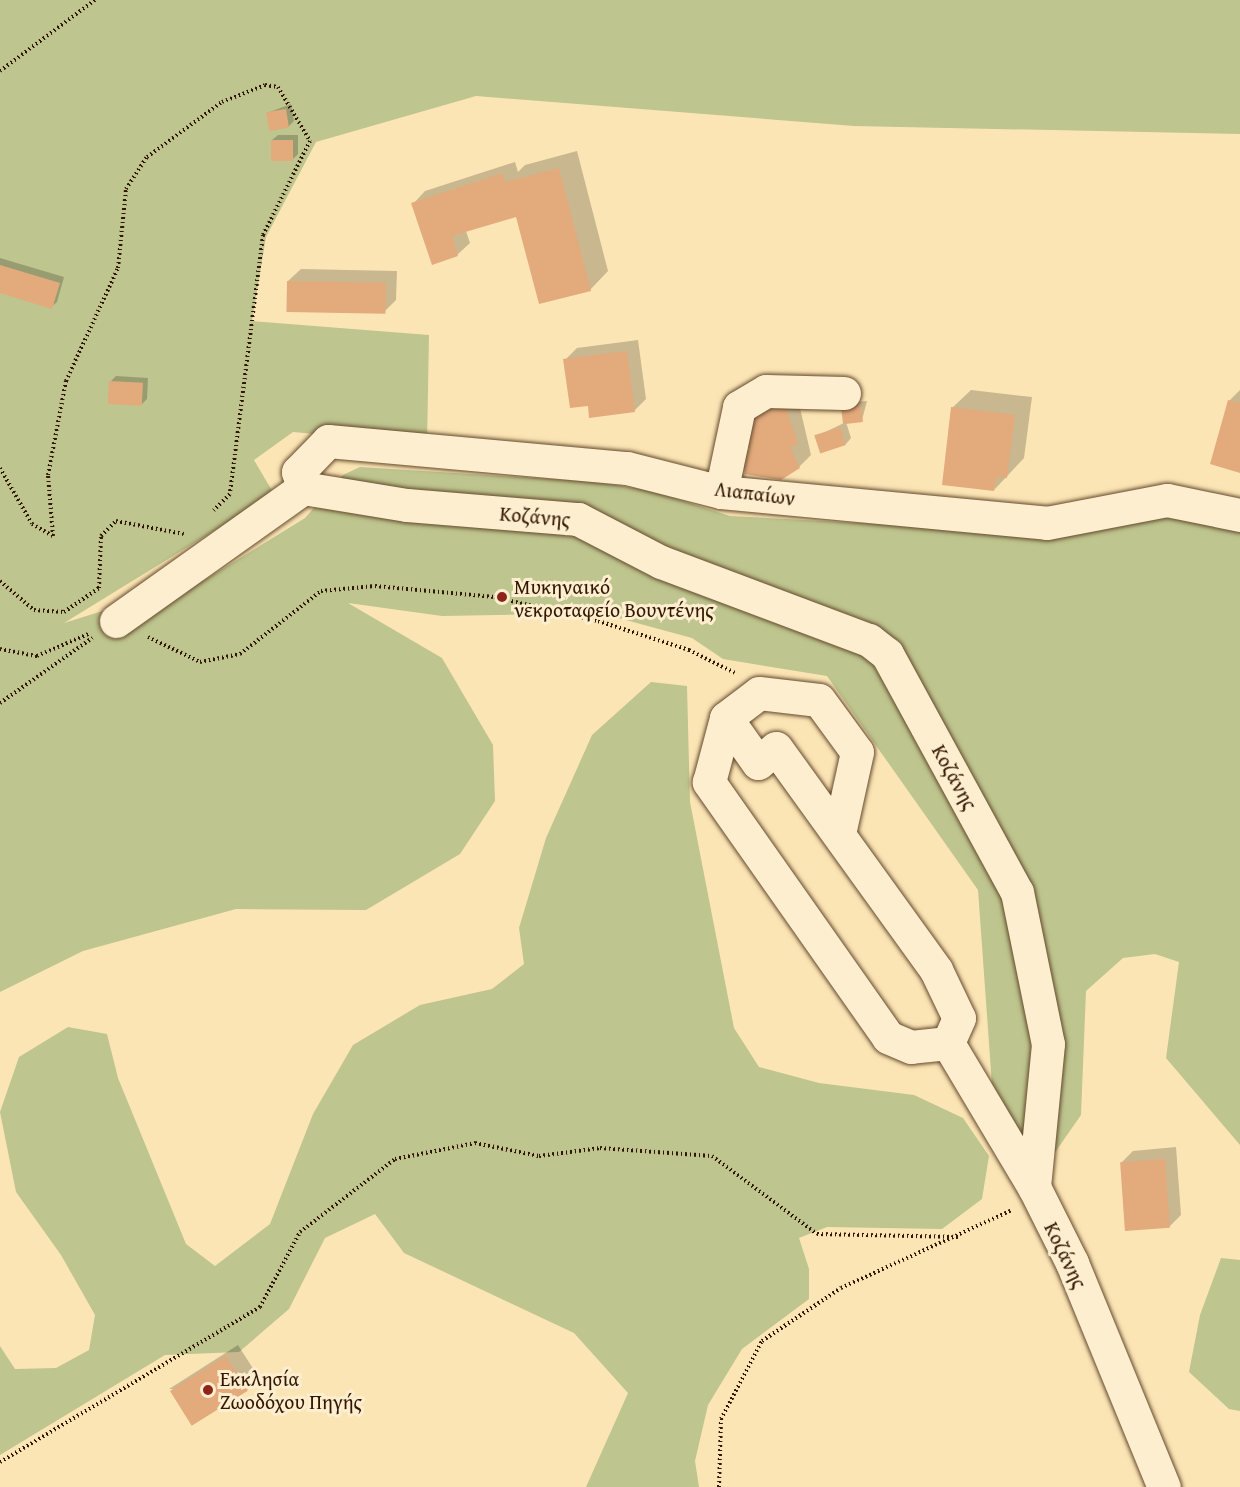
<!DOCTYPE html>
<meta charset="utf-8">
<style>
body{margin:0}
#map{position:relative;width:1240px;height:1487px;overflow:hidden;background:#fce5b5;font-family:"Gentium Book Plus",serif}
div>[style]{position:absolute}
.green>*{inset:0;background:#bec58e}
.shadow>*{inset:0;background:#0003}
.building>*{inset:0;background:#e3aa7c;transform-origin:0 0}
.path>*{height:4px;margin-top:-2px;transform-origin:0;background:repeating-linear-gradient(90deg,#321600 0 1.5px,transparent 0 4.5px)}
.roads{filter:drop-shadow(0 0 2px #644a2d) drop-shadow(0 0 2px #644a2d)}
.minor>*{height:33px;margin:-16.5px;padding:0 16.5px;transform-origin:16.5px;border-radius:16.5px;background:#fdeecf}
.dots>*{width:16px;height:16px;translate:-50% -50%;box-sizing:border-box;border:3px solid #fdeecf;border-radius:50%}
span{translate:-50% -50%;white-space:nowrap;text-align:center;line-height:1.15;-webkit-text-stroke:6px #fdeecf;paint-order:stroke}
.street-label{font-size:20px;color:#321600}
.poi-label{font-size:20px;color:#321600}
.left{translate:0 -50%;text-align:left}
</style>
<div id="map">
<div class="green">
<i style="clip-path:polygon(0 0,1240px 0,1240px 134px,854px 126px,476px 96px,316px 142px,266px 237px,252px 321px,429px 335px,427px 444px,293px 432px,254px 460px,274px 494px,64px 623px,208px 578px,305px 518px,343px 475px,360px 467px,597px 482px,652px 491px,730px 516px,934px 527px,1160px 512px,1240px 530px,1240px 1145px,1166px 1058px,1179px 962px,1155px 954px,1123px 958px,1086px 991px,1081px 1115px,1049px 1161px,1023px 1149px,993px 1099px,978px 890px,827px 676px,723px 659px,692px 638px,600px 613px,442px 616px,348px 603px,442px 658px,493px 745px,495px 801px,460px 854px,366px 910px,236px 909px,83px 951px,0 992px)"></i>
<i style="clip-path:polygon(651px 682px,687px 686px,690px 802px,734px 1028px,759px 1067px,819px 1083px,914px 1095px,963px 1118px,989px 1156px,982px 1199px,942px 1229px,827px 1227px,799px 1238px,809px 1269px,809px 1299px,742px 1349px,708px 1405px,695px 1461px,699px 1487px,586px 1487px,628px 1393px,574px 1333px,404px 1253px,375px 1214px,325px 1238px,289px 1309px,239px 1352px,165px 1355px,0 1455px,0 1346px,15px 1369px,56px 1368px,89px 1350px,95px 1315px,61px 1255px,16px 1192px,0 1112px,19px 1057px,68px 1027px,107px 1034px,118px 1078px,186px 1244px,215px 1266px,270px 1224px,313px 1114px,353px 1045px,420px 1005px,492px 989px,524px 964px,519px 928px,546px 838px,592px 735px)"></i>
<i style="clip-path:polygon(1221px 1258px,1240px 1260px,1240px 1411px,1229px 1409px,1189px 1372px,1200px 1315px)"></i>
</div>
<div class="shadow">
<i style="clip-path:polygon(291px 104px,294px 121px,288px 127px,267px 113px)"></i>
<i style="clip-path:polygon(278px 135px,298px 135px,298px 154px,292px 160px,272px 140px)"></i>
<i style="clip-path:polygon(577px 151px,608px 271px,590px 290px,516px 215px,466px 231px,470px 243px,457px 255px,413px 204px,425px 191px,515px 162px,518px 172px,525px 165px)"></i>
<i style="clip-path:polygon(0 258px,64px 277px,57px 302px,51px 307px,0 292px)"></i>
<i style="clip-path:polygon(301px 269px,397px 271px,396px 300px,384px 312px,288px 281px)"></i>
<i style="clip-path:polygon(638px 340px,646px 399px,634px 411px,565px 360px,577px 348px)"></i>
<i style="clip-path:polygon(116px 376px,148px 378px,147px 399px,141px 405px,111px 381px)"></i>
<i style="clip-path:polygon(971px 390px,1032px 397px,1024px 458px,994px 490px,952px 408px)"></i>
<i style="clip-path:polygon(1240px 390px,1240px 471px,1229px 401px)"></i>
<i style="clip-path:polygon(797px 395px,811px 455px,799px 467px,743px 455px,750px 448px,753px 410px)"></i>
<i style="clip-path:polygon(867px 401px,862px 420px,846px 422px,851px 438px,846px 444px,817px 436px,844px 423px,843px 409px,848px 403px)"></i>
<i style="clip-path:polygon(1176px 1147px,1181px 1215px,1169px 1227px,1121px 1163px,1133px 1151px)"></i>
<i style="clip-path:polygon(238px 1345px,259px 1378px,247px 1390px,169px 1389px)"></i>
</div>
<div class="building">
<i style="left:286px;top:109px;width:19px;height:20px;rotate:81deg"></i>
<i style="left:271px;top:140px;width:22px;height:21px"></i>
<i style="clip-path:polygon(559px 168px,591px 291px,539px 304px,516px 217px,452px 236px,458px 256px,432px 265px,411px 203px,503px 173px,505px 182px)"></i>
<i style="clip-path:polygon(0 265px,60px 283px,52px 309px,0 293px)"></i>
<i style="left:287px;top:281px;width:99px;height:31px;rotate:1deg"></i>
<i style="clip-path:polygon(627px 351px,635px 412px,589px 418px,588px 406px,570px 408px,563px 359px)"></i>
<i style="left:109px;top:381px;width:34px;height:23px;rotate:3deg"></i>
<i style="clip-path:polygon(1228px 400px,1240px 403px,1240px 473px,1210px 464px)"></i>
<i style="clip-path:polygon(785px 406px,798px 444px,790px 447px,800px 468px,781px 480px,745px 474px,741px 454px,750px 453px,739px 422px)"></i>
<i style="left:861px;top:406px;width:16px;height:20px;rotate:83deg"></i>
<i style="clip-path:polygon(951px 407px,1015px 415px,1007px 478px,996px 477px,994px 491px,942px 485px)"></i>
<i style="left:840px;top:427px;width:19px;height:27px;rotate:72deg"></i>
<i style="left:1165px;top:1159px;width:69px;height:45px;rotate:86deg"></i>
<i style="left:226px;top:1356px;width:41px;height:66px;rotate:58deg"></i>
</div>
<div class="path">
<i style="left:0;top:71px;width:119px;rotate:-36.8deg"></i>
<i style="left:0;top:468px;width:64px;rotate:60.3deg"></i>
<i style="left:32px;top:524px;width:24px;rotate:30deg"></i>
<i style="left:53px;top:536px;width:61px;rotate:-94.7deg"></i>
<i style="left:48px;top:475px;width:96px;rotate:-79.2deg"></i>
<i style="left:66px;top:381px;width:124px;rotate:-65.3deg"></i>
<i style="left:118px;top:268px;width:79px;rotate:-84.2deg"></i>
<i style="left:126px;top:189px;width:38px;rotate:-57deg"></i>
<i style="left:147px;top:157px;width:93px;rotate:-36.3deg"></i>
<i style="left:222px;top:102px;width:46px;rotate:-21.6deg"></i>
<i style="left:265px;top:85px;width:13px;rotate:9deg"></i>
<i style="left:278px;top:87px;width:63px;rotate:59.3deg"></i>
<i style="left:310px;top:141px;width:105px;rotate:116.6deg"></i>
<i style="left:263px;top:235px;width:261px;rotate:97.3deg"></i>
<i style="left:230px;top:494px;width:23px;rotate:135deg"></i>
<i style="left:0;top:581px;width:45px;rotate:40.5deg"></i>
<i style="left:34px;top:610px;width:30px;rotate:4deg"></i>
<i style="left:64px;top:612px;width:42px;rotate:-34.4deg"></i>
<i style="left:99px;top:588px;width:52px;rotate:-87.8deg"></i>
<i style="left:101px;top:536px;width:21px;rotate:-45deg"></i>
<i style="left:116px;top:521px;width:69px;rotate:10.8deg"></i>
<i style="left:148px;top:637px;width:58px;rotate:25.7deg"></i>
<i style="left:200px;top:662px;width:41px;rotate:-11.3deg"></i>
<i style="left:240px;top:654px;width:103px;rotate:-37.9deg"></i>
<i style="left:321px;top:591px;width:54px;rotate:-5.3deg"></i>
<i style="left:375px;top:586px;width:120px;rotate:5.3deg"></i>
<i style="left:494px;top:597px;width:107px;rotate:13deg"></i>
<i style="left:598px;top:621px;width:96px;rotate:17.7deg"></i>
<i style="left:689px;top:650px;width:51px;rotate:26.6deg"></i>
<i style="left:0;top:649px;width:38px;rotate:11deg"></i>
<i style="left:37px;top:656px;width:56px;rotate:-23.3deg"></i>
<i style="left:0;top:703px;width:113px;rotate:-35.2deg"></i>
<i style="left:0;top:1462px;width:303px;rotate:-30.8deg"></i>
<i style="left:260px;top:1307px;width:85px;rotate:-61.9deg"></i>
<i style="left:300px;top:1232px;width:120px;rotate:-37.5deg"></i>
<i style="left:395px;top:1159px;width:82px;rotate:-11.3deg"></i>
<i style="left:475px;top:1143px;width:65px;rotate:11.5deg"></i>
<i style="left:539px;top:1156px;width:62px;rotate:-7.5deg"></i>
<i style="left:600px;top:1148px;width:112px;rotate:4.1deg"></i>
<i style="left:712px;top:1156px;width:131px;rotate:36.6deg"></i>
<i style="left:817px;top:1234px;width:143px;rotate:1.2deg"></i>
<i style="left:719px;top:1487px;width:68px;rotate:-88.3deg"></i>
<i style="left:721px;top:1419px;width:88px;rotate:-62.3deg"></i>
<i style="left:762px;top:1341px;width:95px;rotate:-33.9deg"></i>
<i style="left:841px;top:1288px;width:188px;rotate:-24.5deg"></i>
</div>
<div class="roads">
<div class="minor">
<i style="left:303px;top:488px;width:105px;rotate:9.3deg"></i>
<i style="left:407px;top:505px;width:172px;rotate:4.7deg"></i>
<i style="left:578px;top:519px;width:93px;rotate:27.4deg"></i>
<i style="left:661px;top:562px;width:222px;rotate:20.6deg"></i>
<i style="left:869px;top:640px;width:23px;rotate:38deg"></i>
<i style="left:887px;top:654px;width:271px;rotate:61.4deg"></i>
<i style="left:1017px;top:892px;width:155px;rotate:78.5deg"></i>
<i style="left:1048px;top:1044px;width:144px;rotate:95.6deg"></i>
<i style="left:1034px;top:1187px;width:85px;rotate:63.4deg"></i>
<i style="left:1072px;top:1263px;width:242px;rotate:67.7deg"></i>
<i style="left:303px;top:488px;width:17px;rotate:-107deg"></i>
<i style="left:298px;top:472px;width:43px;rotate:-45.9deg"></i>
<i style="left:328px;top:441px;width:300px;rotate:5.2deg"></i>
<i style="left:627px;top:468px;width:97px;rotate:14.3deg"></i>
<i style="left:721px;top:492px;width:327px;rotate:5.4deg"></i>
<i style="left:1047px;top:523px;width:122px;rotate:-10.9deg"></i>
<i style="left:1167px;top:500px;width:75px;rotate:11.6deg"></i>
<i style="left:721px;top:492px;width:87px;rotate:-78deg"></i>
<i style="left:739px;top:407px;width:31px;rotate:-31deg"></i>
<i style="left:766px;top:391px;width:78px;rotate:1.5deg"></i>
<i style="left:116px;top:621px;width:229px;rotate:-35.4deg"></i>
<i style="left:726px;top:718px;width:41px;rotate:-37.1deg"></i>
<i style="left:759px;top:693px;width:60px;rotate:6.7deg"></i>
<i style="left:819px;top:700px;width:64px;rotate:53.8deg"></i>
<i style="left:857px;top:752px;width:84px;rotate:102.4deg"></i>
<i style="left:948px;top:1043px;width:37px;rotate:174deg"></i>
<i style="left:911px;top:1047px;width:25px;rotate:-157deg"></i>
<i style="left:888px;top:1037px;width:312px;rotate:-125.1deg"></i>
<i style="left:709px;top:782px;width:66px;rotate:-75.1deg"></i>
<i style="left:726px;top:718px;width:55px;rotate:54.6deg"></i>
<i style="left:758px;top:763px;width:23px;rotate:-40deg"></i>
<i style="left:776px;top:748px;width:274px;rotate:54.2deg"></i>
<i style="left:936px;top:970px;width:53px;rotate:64.4deg"></i>
<i style="left:959px;top:1018px;width:27px;rotate:114deg"></i>
<i style="left:948px;top:1043px;width:168px;rotate:59.2deg"></i>
</div>
</div>
<div class="dots">
<i style="left:502px;top:597px;background:#8f2418"></i>
<i style="left:208px;top:1390px;background:#8f2418"></i>
</div>
<div class="street-label">
<span style="left:755px;top:493px;rotate:7deg">Λιαπαίων</span>
<span style="left:535px;top:516px;rotate:5deg">Κοζάνης</span>
<span style="left:955px;top:777px;rotate:61deg">Κοζάνης</span>
<span style="left:1066px;top:1255px;rotate:64deg">Κοζάνης</span>
</div>
<div class="poi-label">
<span class="left" style="left:514px;top:598px">Μυκηναικό<br>νεκροταφείο Βουντένης</span>
<span class="left" style="left:220px;top:1390px">Εκκλησία<br>Ζωοδόχου Πηγής</span>
</div>
</div>
